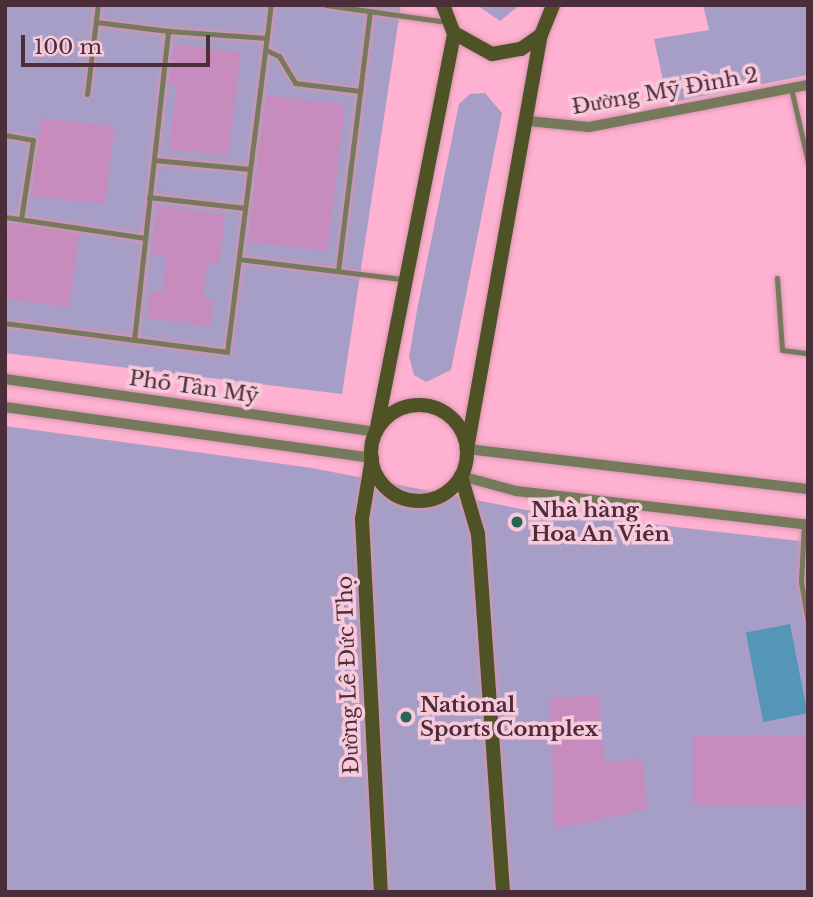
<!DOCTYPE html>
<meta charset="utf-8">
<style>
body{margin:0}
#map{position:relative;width:813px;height:897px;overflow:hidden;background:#feb1d0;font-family:"Libre Baskerville",serif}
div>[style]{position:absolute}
.green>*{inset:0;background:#a69ec6}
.water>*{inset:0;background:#5495b8;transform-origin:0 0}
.building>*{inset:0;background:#c88bbd;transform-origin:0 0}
.roads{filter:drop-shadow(0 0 2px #d794af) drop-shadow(0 0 2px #d794af)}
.service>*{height:5px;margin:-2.5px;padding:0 2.5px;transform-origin:2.5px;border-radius:2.5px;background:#76795b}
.minor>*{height:10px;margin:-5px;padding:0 5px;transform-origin:5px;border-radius:5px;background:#76795b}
.secondary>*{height:14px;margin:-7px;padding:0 7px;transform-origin:7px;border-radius:7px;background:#4e5225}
.secondary>.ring{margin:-7px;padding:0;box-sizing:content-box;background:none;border:14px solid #4e5225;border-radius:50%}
.dots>*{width:19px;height:19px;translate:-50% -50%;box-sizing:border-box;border:4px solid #f8c9db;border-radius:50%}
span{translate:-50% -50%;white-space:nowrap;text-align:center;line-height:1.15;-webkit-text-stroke:7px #f8c9db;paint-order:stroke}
.street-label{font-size:21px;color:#4c2d3a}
.poi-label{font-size:21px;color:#4c2d3a;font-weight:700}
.left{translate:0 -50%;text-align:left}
.frame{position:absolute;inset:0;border:7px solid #4c2d3a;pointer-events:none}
.scale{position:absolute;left:21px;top:35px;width:189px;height:32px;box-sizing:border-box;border:4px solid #4c2d3a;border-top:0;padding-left:9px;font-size:21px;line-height:24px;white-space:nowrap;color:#4c2d3a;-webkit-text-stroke:5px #f8c9db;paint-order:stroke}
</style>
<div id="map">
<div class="green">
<i style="clip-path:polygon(5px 5px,401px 5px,342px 394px,5px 353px)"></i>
<i style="clip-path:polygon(477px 5px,520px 5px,500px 21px)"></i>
<i style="clip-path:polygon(703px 5px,808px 5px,808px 75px,668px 103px,654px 39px,709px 30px)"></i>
<i style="clip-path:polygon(485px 93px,502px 113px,451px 370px,426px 382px,414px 375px,409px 357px,417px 310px,459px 104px,470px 94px)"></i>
<i style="clip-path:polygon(5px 426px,312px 468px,526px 510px,808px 542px,808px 892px,5px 892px)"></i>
</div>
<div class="water">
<i style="left:790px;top:624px;width:91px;height:45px;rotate:79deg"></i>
</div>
<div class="building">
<i style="clip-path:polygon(174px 44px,241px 53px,228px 156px,169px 149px,177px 85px,169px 84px)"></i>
<i style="left:266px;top:95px;width:80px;height:147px;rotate:7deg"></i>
<i style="left:41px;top:118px;width:74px;height:78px;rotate:7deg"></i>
<i style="clip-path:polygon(158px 206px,225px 215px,219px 264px,208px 263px,203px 298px,214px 299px,210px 326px,146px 318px,150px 291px,162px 293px,167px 257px,151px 256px)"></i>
<i style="left:9px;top:223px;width:71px;height:75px;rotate:8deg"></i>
<i style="clip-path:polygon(599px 695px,604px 764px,642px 758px,647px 809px,555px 829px,550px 698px)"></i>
<i style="left:808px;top:736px;width:70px;height:115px;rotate:90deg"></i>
</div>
<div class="roads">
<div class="service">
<i style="left:326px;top:5px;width:122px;rotate:8deg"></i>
<i style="left:96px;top:22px;width:73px;rotate:7.1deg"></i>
<i style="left:266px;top:50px;width:14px;rotate:25deg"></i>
<i style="left:279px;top:56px;width:31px;rotate:59deg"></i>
<i style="left:295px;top:83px;width:66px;rotate:6.9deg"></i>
<i style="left:791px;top:88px;width:76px;rotate:77.1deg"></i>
<i style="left:87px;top:94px;width:90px;rotate:-83deg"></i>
<i style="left:5px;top:135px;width:28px;rotate:10deg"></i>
<i style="left:33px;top:140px;width:80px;rotate:98.6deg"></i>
<i style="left:154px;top:160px;width:96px;rotate:5.4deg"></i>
<i style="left:149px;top:197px;width:97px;rotate:6.5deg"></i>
<i style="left:5px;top:217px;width:142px;rotate:8.5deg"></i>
<i style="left:239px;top:259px;width:165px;rotate:7deg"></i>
<i style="left:338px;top:271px;width:262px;rotate:-83deg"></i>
<i style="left:777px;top:278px;width:72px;rotate:86deg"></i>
<i style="left:782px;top:350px;width:26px;rotate:7deg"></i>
<i style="left:5px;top:323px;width:224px;rotate:7.4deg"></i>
<i style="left:227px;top:352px;width:350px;rotate:-82.8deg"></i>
<i style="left:134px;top:340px;width:311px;rotate:-83.7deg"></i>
<i style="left:168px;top:31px;width:99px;rotate:4deg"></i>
<i style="left:804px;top:524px;width:58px;rotate:93deg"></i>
<i style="left:801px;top:582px;width:39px;rotate:80deg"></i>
</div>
<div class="minor">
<i style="left:528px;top:121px;width:61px;rotate:5.6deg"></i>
<i style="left:589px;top:127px;width:223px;rotate:-10.9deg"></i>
<i style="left:5px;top:379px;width:375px;rotate:8.1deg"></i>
<i style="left:5px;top:407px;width:371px;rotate:7.9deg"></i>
<i style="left:467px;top:449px;width:343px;rotate:6.7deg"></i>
<i style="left:461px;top:476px;width:57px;rotate:15.3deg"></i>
<i style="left:516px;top:491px;width:294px;rotate:6.6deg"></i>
</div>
<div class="secondary">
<i style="left:443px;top:5px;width:30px;rotate:69deg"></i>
<i style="left:454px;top:33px;width:43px;rotate:28.9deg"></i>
<i style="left:492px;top:54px;width:29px;rotate:-10deg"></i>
<i style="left:521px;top:49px;width:24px;rotate:-35deg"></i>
<i style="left:541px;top:35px;width:32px;rotate:-68deg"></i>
<i class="ring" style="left:371px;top:405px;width:82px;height:82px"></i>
<i style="left:376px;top:432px;width:407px;rotate:-78.9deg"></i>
<i style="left:467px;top:449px;width:421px;rotate:-79.9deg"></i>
<i style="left:372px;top:458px;width:62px;rotate:99.3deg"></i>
<i style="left:362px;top:519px;width:373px;rotate:87.1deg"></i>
<i style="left:461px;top:476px;width:60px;rotate:73.7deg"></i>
<i style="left:478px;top:534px;width:359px;rotate:86deg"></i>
</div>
</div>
<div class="dots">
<i style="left:517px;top:522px;background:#246555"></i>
<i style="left:406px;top:717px;background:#246555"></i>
</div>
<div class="street-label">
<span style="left:665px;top:91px;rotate:-10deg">Đường Mỹ Đình 2</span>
<span style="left:194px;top:387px;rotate:8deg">Phố Tân Mỹ</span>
<span style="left:348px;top:675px;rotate:-92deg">Đường Lê Đức Thọ</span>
</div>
<div class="poi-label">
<span class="left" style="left:531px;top:522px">Nhà hàng<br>Hoa An Viên</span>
<span class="left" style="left:420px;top:717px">National<br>Sports Complex</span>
</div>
<div class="frame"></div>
<div class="scale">100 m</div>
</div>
